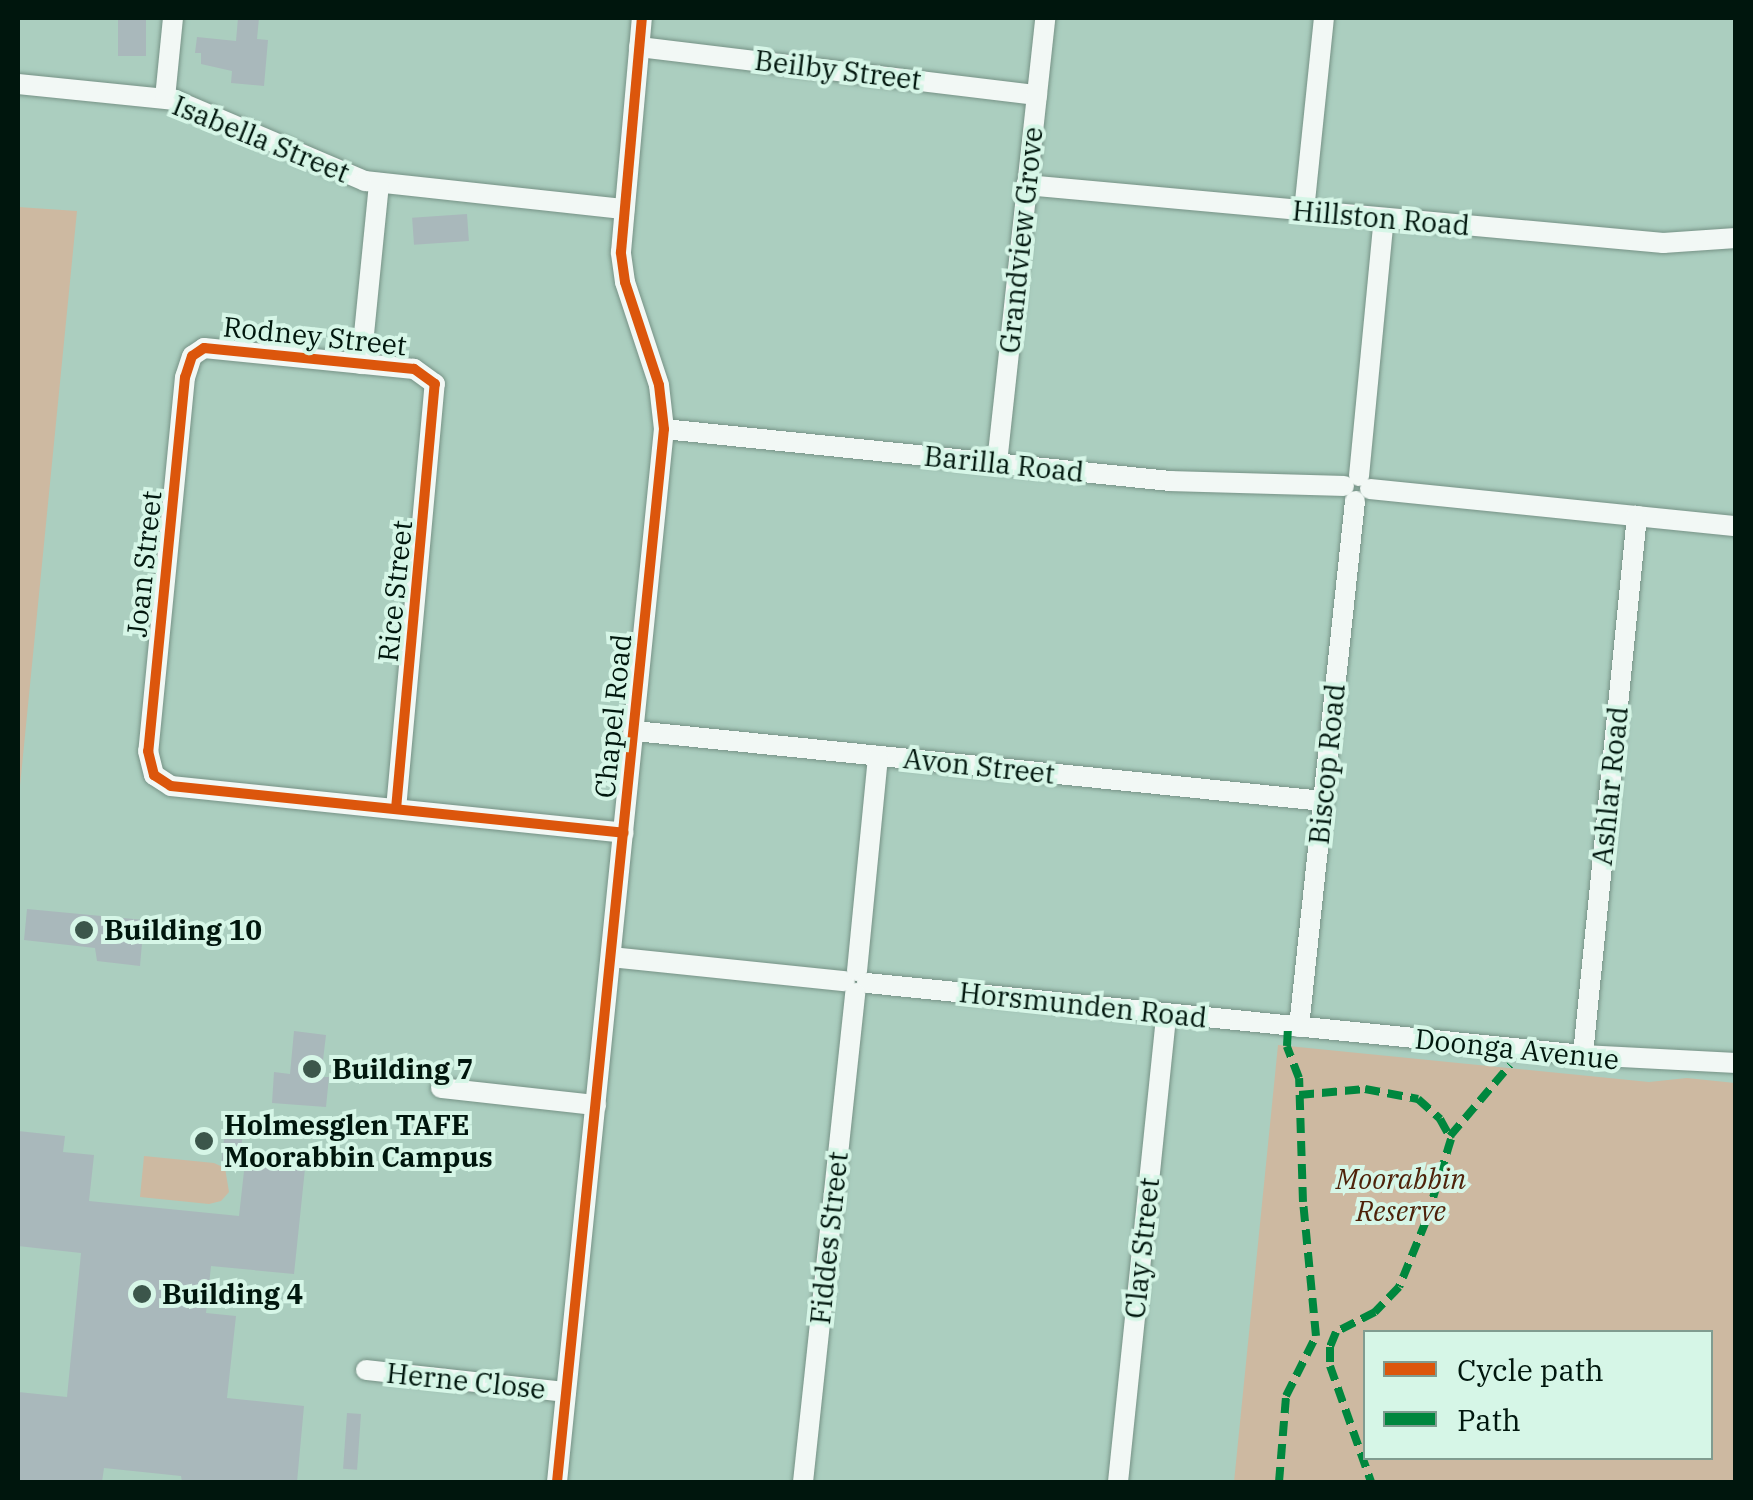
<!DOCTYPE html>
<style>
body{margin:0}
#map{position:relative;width:1753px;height:1500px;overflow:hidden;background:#abcebf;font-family:"IBM Plex Serif",serif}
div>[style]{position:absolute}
.green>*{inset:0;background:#cdb9a1}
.building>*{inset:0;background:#a9b8bb;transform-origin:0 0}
.roads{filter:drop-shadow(0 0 2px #769286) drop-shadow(0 0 2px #769286)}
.street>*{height:20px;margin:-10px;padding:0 10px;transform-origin:10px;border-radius:10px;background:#f2f8f5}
.quiet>*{height:8px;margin-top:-4px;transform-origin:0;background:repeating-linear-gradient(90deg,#00873e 0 15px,transparent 0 23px)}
.cycleway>*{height:10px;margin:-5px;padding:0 5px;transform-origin:5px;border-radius:5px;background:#dc560c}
.dots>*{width:28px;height:28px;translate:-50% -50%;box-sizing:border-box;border:5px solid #d6f6e7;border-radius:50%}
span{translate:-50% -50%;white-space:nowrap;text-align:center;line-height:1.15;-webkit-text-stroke:8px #d6f6e7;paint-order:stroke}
.street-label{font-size:28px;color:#00160d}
.poi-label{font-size:28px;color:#00160d;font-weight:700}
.left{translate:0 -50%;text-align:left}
.park-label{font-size:28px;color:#4e220a;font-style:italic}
.frame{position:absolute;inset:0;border:20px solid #00160d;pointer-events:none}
.legend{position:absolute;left:1363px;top:1330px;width:350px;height:130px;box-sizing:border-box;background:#d6f6e7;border:2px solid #809c90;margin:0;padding:12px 18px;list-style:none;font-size:30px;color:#00160d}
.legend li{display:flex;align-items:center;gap:20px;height:50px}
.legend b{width:50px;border:2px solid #809c90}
</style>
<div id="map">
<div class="green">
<i style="clip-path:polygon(18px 207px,77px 211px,18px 806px)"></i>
<i style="clip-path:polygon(evenodd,1278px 1045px,1649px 1082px,1687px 1078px,1735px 1083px,1735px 1482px,1234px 1482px,1278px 1045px,1366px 1332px,1710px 1332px,1710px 1458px,1366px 1458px,1366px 1332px)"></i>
<i style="clip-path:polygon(144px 1156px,214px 1163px,225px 1168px,229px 1192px,221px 1201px,209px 1204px,140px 1197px)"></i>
</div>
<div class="building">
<i style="left:118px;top:18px;width:28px;height:38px"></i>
<i style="clip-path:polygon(238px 18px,259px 18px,257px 39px,268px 40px,264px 86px,231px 83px,232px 71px,201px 64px,201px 53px,195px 53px,197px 37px,236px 41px)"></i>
<i style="left:467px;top:214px;width:27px;height:55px;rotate:86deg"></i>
<i style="clip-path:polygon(27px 909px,144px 920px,140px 966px,97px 961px,95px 948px,24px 940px)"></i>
<i style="clip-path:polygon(294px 1031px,326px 1035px,321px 1077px,329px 1077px,326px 1107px,272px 1103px,274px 1072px,290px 1074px)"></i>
<i style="left:225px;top:1130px;width:18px;height:31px;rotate:6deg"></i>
<i style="clip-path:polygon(18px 1131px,65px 1136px,63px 1152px,94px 1155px,89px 1201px,239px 1216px,246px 1153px,306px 1159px,294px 1274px,211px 1266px,206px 1313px,236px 1316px,227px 1398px,304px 1406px,297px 1482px,182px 1482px,181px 1476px,104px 1468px,102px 1482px,18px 1482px,18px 1392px,67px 1397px,81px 1253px,18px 1246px)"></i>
<i style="left:347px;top:1413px;width:14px;height:56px;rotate:4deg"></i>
</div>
<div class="roads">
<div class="street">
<i style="left:639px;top:47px;width:401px;rotate:6.9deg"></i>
<i style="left:18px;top:84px;width:158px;rotate:5.8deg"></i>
<i style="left:175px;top:100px;width:207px;rotate:23.1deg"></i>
<i style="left:365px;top:181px;width:261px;rotate:6.2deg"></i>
<i style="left:165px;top:98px;width:80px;rotate:-84.3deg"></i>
<i style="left:1026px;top:185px;width:640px;rotate:5.2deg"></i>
<i style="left:1663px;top:243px;width:73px;rotate:-3.9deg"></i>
<i style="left:1304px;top:211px;width:194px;rotate:-84.1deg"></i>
<i style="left:361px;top:364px;width:182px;rotate:-84.3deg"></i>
<i style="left:664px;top:429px;width:509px;rotate:5.87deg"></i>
<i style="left:1170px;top:481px;width:174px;rotate:1.6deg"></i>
<i style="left:997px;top:463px;width:448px;rotate:-83.8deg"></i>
<i style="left:1359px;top:476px;width:259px;rotate:-84.5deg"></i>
<i style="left:1370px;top:489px;width:368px;rotate:5.8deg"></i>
<i style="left:635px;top:731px;width:692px;rotate:5.81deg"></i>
<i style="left:396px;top:809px;width:427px;rotate:-84.8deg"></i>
<i style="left:435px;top:384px;width:26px;rotate:-144deg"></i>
<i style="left:414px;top:369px;width:211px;rotate:-174.3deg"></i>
<i style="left:204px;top:348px;width:14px;rotate:146deg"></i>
<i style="left:192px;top:356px;width:22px;rotate:108deg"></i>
<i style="left:185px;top:377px;width:376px;rotate:95.6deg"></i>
<i style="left:148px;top:751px;width:25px;rotate:76deg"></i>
<i style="left:154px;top:775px;width:20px;rotate:33deg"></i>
<i style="left:171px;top:786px;width:455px;rotate:5.9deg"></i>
<i style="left:611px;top:957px;width:235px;rotate:5.9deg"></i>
<i style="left:857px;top:971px;width:216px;rotate:-84.4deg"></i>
<i style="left:867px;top:983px;width:720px;rotate:5.74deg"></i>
<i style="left:1583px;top:1055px;width:153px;rotate:3deg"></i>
<i style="left:1299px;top:1027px;width:529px;rotate:-83.92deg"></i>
<i style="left:1583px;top:1055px;width:542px;rotate:-84.28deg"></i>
<i style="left:441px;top:1088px;width:156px;rotate:6.3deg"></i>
<i style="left:366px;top:1370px;width:201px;rotate:6.3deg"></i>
<i style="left:557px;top:1482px;width:1058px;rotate:-84.2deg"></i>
<i style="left:664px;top:429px;width:44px;rotate:-96.5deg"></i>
<i style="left:659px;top:385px;width:108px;rotate:-108.3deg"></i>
<i style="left:625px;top:282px;width:30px;rotate:-98deg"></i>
<i style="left:621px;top:252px;width:235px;rotate:-84.9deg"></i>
<i style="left:803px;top:1482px;width:492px;rotate:-83.9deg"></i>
<i style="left:1118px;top:1482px;width:470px;rotate:-84.1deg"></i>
</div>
</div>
<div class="quiet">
<i style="left:1299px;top:1095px;width:66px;rotate:-5.2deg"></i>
<i style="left:1365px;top:1089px;width:54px;rotate:10.7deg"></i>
<i style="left:1418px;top:1099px;width:30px;rotate:42deg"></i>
<i style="left:1440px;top:1119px;width:23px;rotate:61deg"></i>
<i style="left:1451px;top:1139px;width:86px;rotate:107deg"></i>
<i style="left:1426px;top:1221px;width:71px;rotate:112.2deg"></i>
<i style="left:1399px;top:1287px;width:35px;rotate:134deg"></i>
<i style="left:1375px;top:1312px;width:44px;rotate:152.9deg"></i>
<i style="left:1336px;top:1332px;width:16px;rotate:112deg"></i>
<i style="left:1330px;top:1347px;width:19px;rotate:90deg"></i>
<i style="left:1330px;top:1366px;width:123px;rotate:70.5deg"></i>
<i style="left:1450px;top:1136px;width:93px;rotate:-49.8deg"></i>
<i style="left:1279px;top:1482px;width:86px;rotate:-85.3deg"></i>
<i style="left:1286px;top:1396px;width:67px;rotate:-63.4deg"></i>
<i style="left:1316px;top:1336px;width:135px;rotate:-95.5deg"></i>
<i style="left:1303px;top:1202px;width:124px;rotate:-91.8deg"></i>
<i style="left:1299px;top:1078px;width:34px;rotate:-111deg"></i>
<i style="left:1287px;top:1046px;width:20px;rotate:-87deg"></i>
</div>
<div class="cycleway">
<i style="left:396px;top:809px;width:427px;rotate:-84.8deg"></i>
<i style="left:435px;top:384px;width:26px;rotate:-144deg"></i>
<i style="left:414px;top:369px;width:211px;rotate:-174.3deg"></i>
<i style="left:204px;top:348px;width:14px;rotate:146deg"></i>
<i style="left:192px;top:356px;width:22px;rotate:108deg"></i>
<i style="left:185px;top:377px;width:376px;rotate:95.6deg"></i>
<i style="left:148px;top:751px;width:25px;rotate:76deg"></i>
<i style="left:154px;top:775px;width:20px;rotate:33deg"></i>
<i style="left:171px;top:786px;width:455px;rotate:5.9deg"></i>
<i style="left:557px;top:1482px;width:1058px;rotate:-84.2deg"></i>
<i style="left:664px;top:429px;width:44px;rotate:-96.5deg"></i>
<i style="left:659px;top:385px;width:108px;rotate:-108.3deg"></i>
<i style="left:625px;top:282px;width:30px;rotate:-98deg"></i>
<i style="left:621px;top:252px;width:235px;rotate:-84.9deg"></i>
</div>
<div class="dots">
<i style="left:84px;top:930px;background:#3c564b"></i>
<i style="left:312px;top:1069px;background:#3c564b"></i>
<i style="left:204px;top:1141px;background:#3c564b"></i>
<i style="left:142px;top:1294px;background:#3c564b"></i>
</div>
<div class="street-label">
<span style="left:838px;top:70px;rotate:7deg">Beilby Street</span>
<span style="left:261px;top:139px;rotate:22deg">Isabella Street</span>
<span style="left:1381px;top:218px;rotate:5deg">Hillston Road</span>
<span style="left:1021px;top:240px;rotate:-84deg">Grandview Grove</span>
<span style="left:315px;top:336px;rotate:6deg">Rodney Street</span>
<span style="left:1004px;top:464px;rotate:6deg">Barilla Road</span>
<span style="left:144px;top:564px;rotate:-84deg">Joan Street</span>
<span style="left:395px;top:591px;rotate:-84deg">Rice Street</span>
<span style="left:613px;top:716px;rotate:-84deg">Chapel Road</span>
<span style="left:1327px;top:764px;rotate:-84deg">Biscop Road</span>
<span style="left:979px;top:766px;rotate:6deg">Avon Street</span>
<span style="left:1610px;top:786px;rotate:-84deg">Ashlar Road</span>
<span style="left:1083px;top:1005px;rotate:6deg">Horsmunden Road</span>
<span style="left:1517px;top:1049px;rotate:6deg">Doonga Avenue</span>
<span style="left:829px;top:1238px;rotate:-84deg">Fiddes Street</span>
<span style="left:1142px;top:1248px;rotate:-84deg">Clay Street</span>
<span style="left:466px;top:1381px;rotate:6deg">Herne Close</span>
</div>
<div class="poi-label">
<span class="left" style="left:104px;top:930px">Building 10</span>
<span class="left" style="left:332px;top:1069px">Building 7</span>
<span class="left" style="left:224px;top:1141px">Holmesglen TAFE<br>Moorabbin Campus</span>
<span class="left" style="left:162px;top:1294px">Building 4</span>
</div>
<div class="park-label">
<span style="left:1401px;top:1195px">Moorabbin<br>Reserve</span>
</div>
<div class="frame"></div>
<ul class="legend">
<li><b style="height:12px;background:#dc560c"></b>Cycle path</li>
<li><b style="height:12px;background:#00873e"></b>Path</li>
</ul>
</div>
